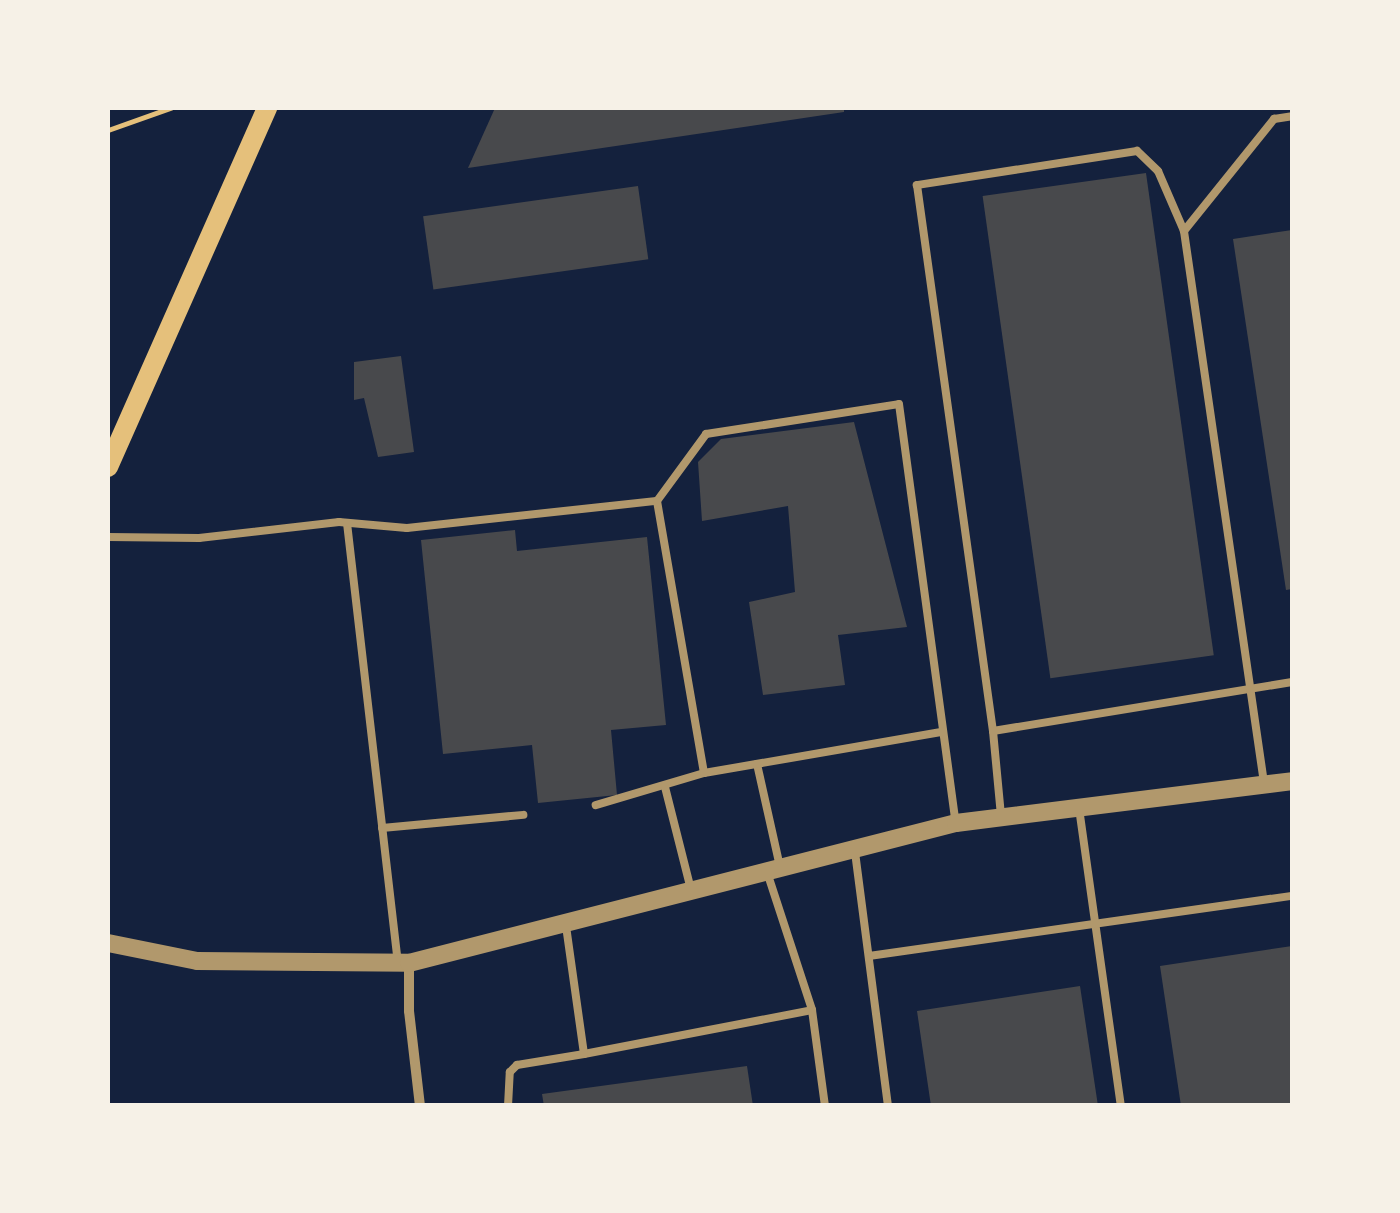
<!DOCTYPE html>
<style>
body{margin:0}
#map{position:relative;width:1400px;height:1213px;overflow:hidden;background:#14213d;font-family:"IBM Plex Sans",sans-serif}
div>[style]{position:absolute}
.building>*{inset:0;background:#48494c;transform-origin:0 0}
.path>*{height:5px;margin:-2.5px;padding:0 2.5px;transform-origin:2.5px;border-radius:2.5px;background:#e5c07b}
.service>*{height:8px;margin:-4px;padding:0 4px;transform-origin:4px;border-radius:4px;background:#b1986c}
.minor>*{height:10px;margin:-5px;padding:0 5px;transform-origin:5px;border-radius:5px;background:#b1986c}
.tertiary>*{height:18px;margin:-9px;padding:0 9px;transform-origin:9px;border-radius:9px;background:#b1986c}
.secondary>*{height:20px;margin:-10px;padding:0 10px;transform-origin:10px;border-radius:10px;background:#e5c07b}
span{translate:-50% -50%;white-space:nowrap;text-align:center;line-height:1.15;-webkit-text-stroke:10px #f6f1e7;paint-order:stroke}
.frame{position:absolute;inset:0;border:110px solid #f6f1e7;pointer-events:none}
</style>
<div id="map">
<div class="building">
<i style="clip-path:polygon(495px 108px,844px 108px,844px 112px,468px 168px)"></i>
<i style="left:1146px;top:173px;width:487px;height:165px;rotate:82deg"></i>
<i style="left:638px;top:186px;width:74px;height:217px;rotate:82deg"></i>
<i style="clip-path:polygon(1292px 230px,1292px 589px,1286px 590px,1233px 239px)"></i>
<i style="clip-path:polygon(401px 356px,414px 452px,378px 457px,364px 398px,354px 400px,354px 362px)"></i>
<i style="clip-path:polygon(854px 422px,907px 627px,838px 635px,845px 685px,763px 695px,749px 602px,795px 592px,788px 506px,702px 521px,698px 462px,721px 439px)"></i>
<i style="clip-path:polygon(515px 530px,517px 551px,647px 537px,666px 725px,611px 730px,617px 795px,538px 803px,532px 745px,443px 754px,421px 540px)"></i>
<i style="clip-path:polygon(1292px 946px,1292px 1106px,1181px 1106px,1160px 966px)"></i>
<i style="clip-path:polygon(1080px 986px,1098px 1106px,931px 1106px,917px 1011px)"></i>
<i style="clip-path:polygon(747px 1066px,753px 1106px,544px 1106px,542px 1094px)"></i>
</div>
<div class="path">
<i style="left:108px;top:130px;width:66px;rotate:-19.5deg"></i>
</div>
<div class="service">
<i style="left:1184px;top:231px;width:65px;rotate:-113.4deg"></i>
<i style="left:1158px;top:171px;width:29px;rotate:-136deg"></i>
<i style="left:1137px;top:151px;width:223px;rotate:171.2deg"></i>
<i style="left:917px;top:185px;width:551px;rotate:82.08deg"></i>
<i style="left:993px;top:731px;width:303px;rotate:-9.3deg"></i>
<i style="left:657px;top:501px;width:83px;rotate:-53.8deg"></i>
<i style="left:706px;top:434px;width:195px;rotate:-8.8deg"></i>
<i style="left:899px;top:404px;width:423px;rotate:82.3deg"></i>
<i style="left:347px;top:523px;width:443px;rotate:83.4deg"></i>
<i style="left:108px;top:537px;width:91px;rotate:0.6deg"></i>
<i style="left:199px;top:538px;width:141px;rotate:-6.5deg"></i>
<i style="left:339px;top:522px;width:68px;rotate:5deg"></i>
<i style="left:407px;top:528px;width:251px;rotate:-6.2deg"></i>
<i style="left:657px;top:501px;width:276px;rotate:80.2deg"></i>
<i style="left:704px;top:773px;width:113px;rotate:163.5deg"></i>
<i style="left:993px;top:731px;width:85px;rotate:84.6deg"></i>
<i style="left:757px;top:764px;width:106px;rotate:77.4deg"></i>
<i style="left:704px;top:773px;width:242px;rotate:-9.8deg"></i>
<i style="left:1264px;top:783px;width:558px;rotate:-98.25deg"></i>
<i style="left:1184px;top:231px;width:144px;rotate:-51.2deg"></i>
<i style="left:1274px;top:119px;width:18px;rotate:-9deg"></i>
<i style="left:665px;top:787px;width:106px;rotate:75.8deg"></i>
<i style="left:1079px;top:808px;width:301px;rotate:82deg"></i>
<i style="left:382px;top:828px;width:142px;rotate:-5.3deg"></i>
<i style="left:855px;top:852px;width:256px;rotate:82.6deg"></i>
<i style="left:767px;top:872px;width:145px;rotate:71.9deg"></i>
<i style="left:869px;top:956px;width:427px;rotate:-8.1deg"></i>
<i style="left:584px;top:1054px;width:232px;rotate:-10.9deg"></i>
<i style="left:812px;top:1010px;width:97px;rotate:82.3deg"></i>
<i style="left:508px;top:1106px;width:34px;rotate:-87deg"></i>
<i style="left:510px;top:1072px;width:10px;rotate:-45deg"></i>
<i style="left:517px;top:1065px;width:68px;rotate:-9.3deg"></i>
<i style="left:584px;top:1054px;width:129px;rotate:-98deg"></i>
</div>
<div class="minor">
<i style="left:409px;top:963px;width:48px;rotate:90deg"></i>
<i style="left:409px;top:1011px;width:96px;rotate:83.4deg"></i>
</div>
<div class="tertiary">
<i style="left:108px;top:943px;width:91px;rotate:11.4deg"></i>
<i style="left:197px;top:961px;width:212px;rotate:0.5deg"></i>
<i style="left:409px;top:963px;width:565px;rotate:-14.36deg"></i>
<i style="left:956px;top:823px;width:339px;rotate:-7.1deg"></i>
</div>
<div class="secondary">
<i style="left:108px;top:467px;width:393px;rotate:-66.1deg"></i>
</div>
<div class="frame"></div>
</div>
